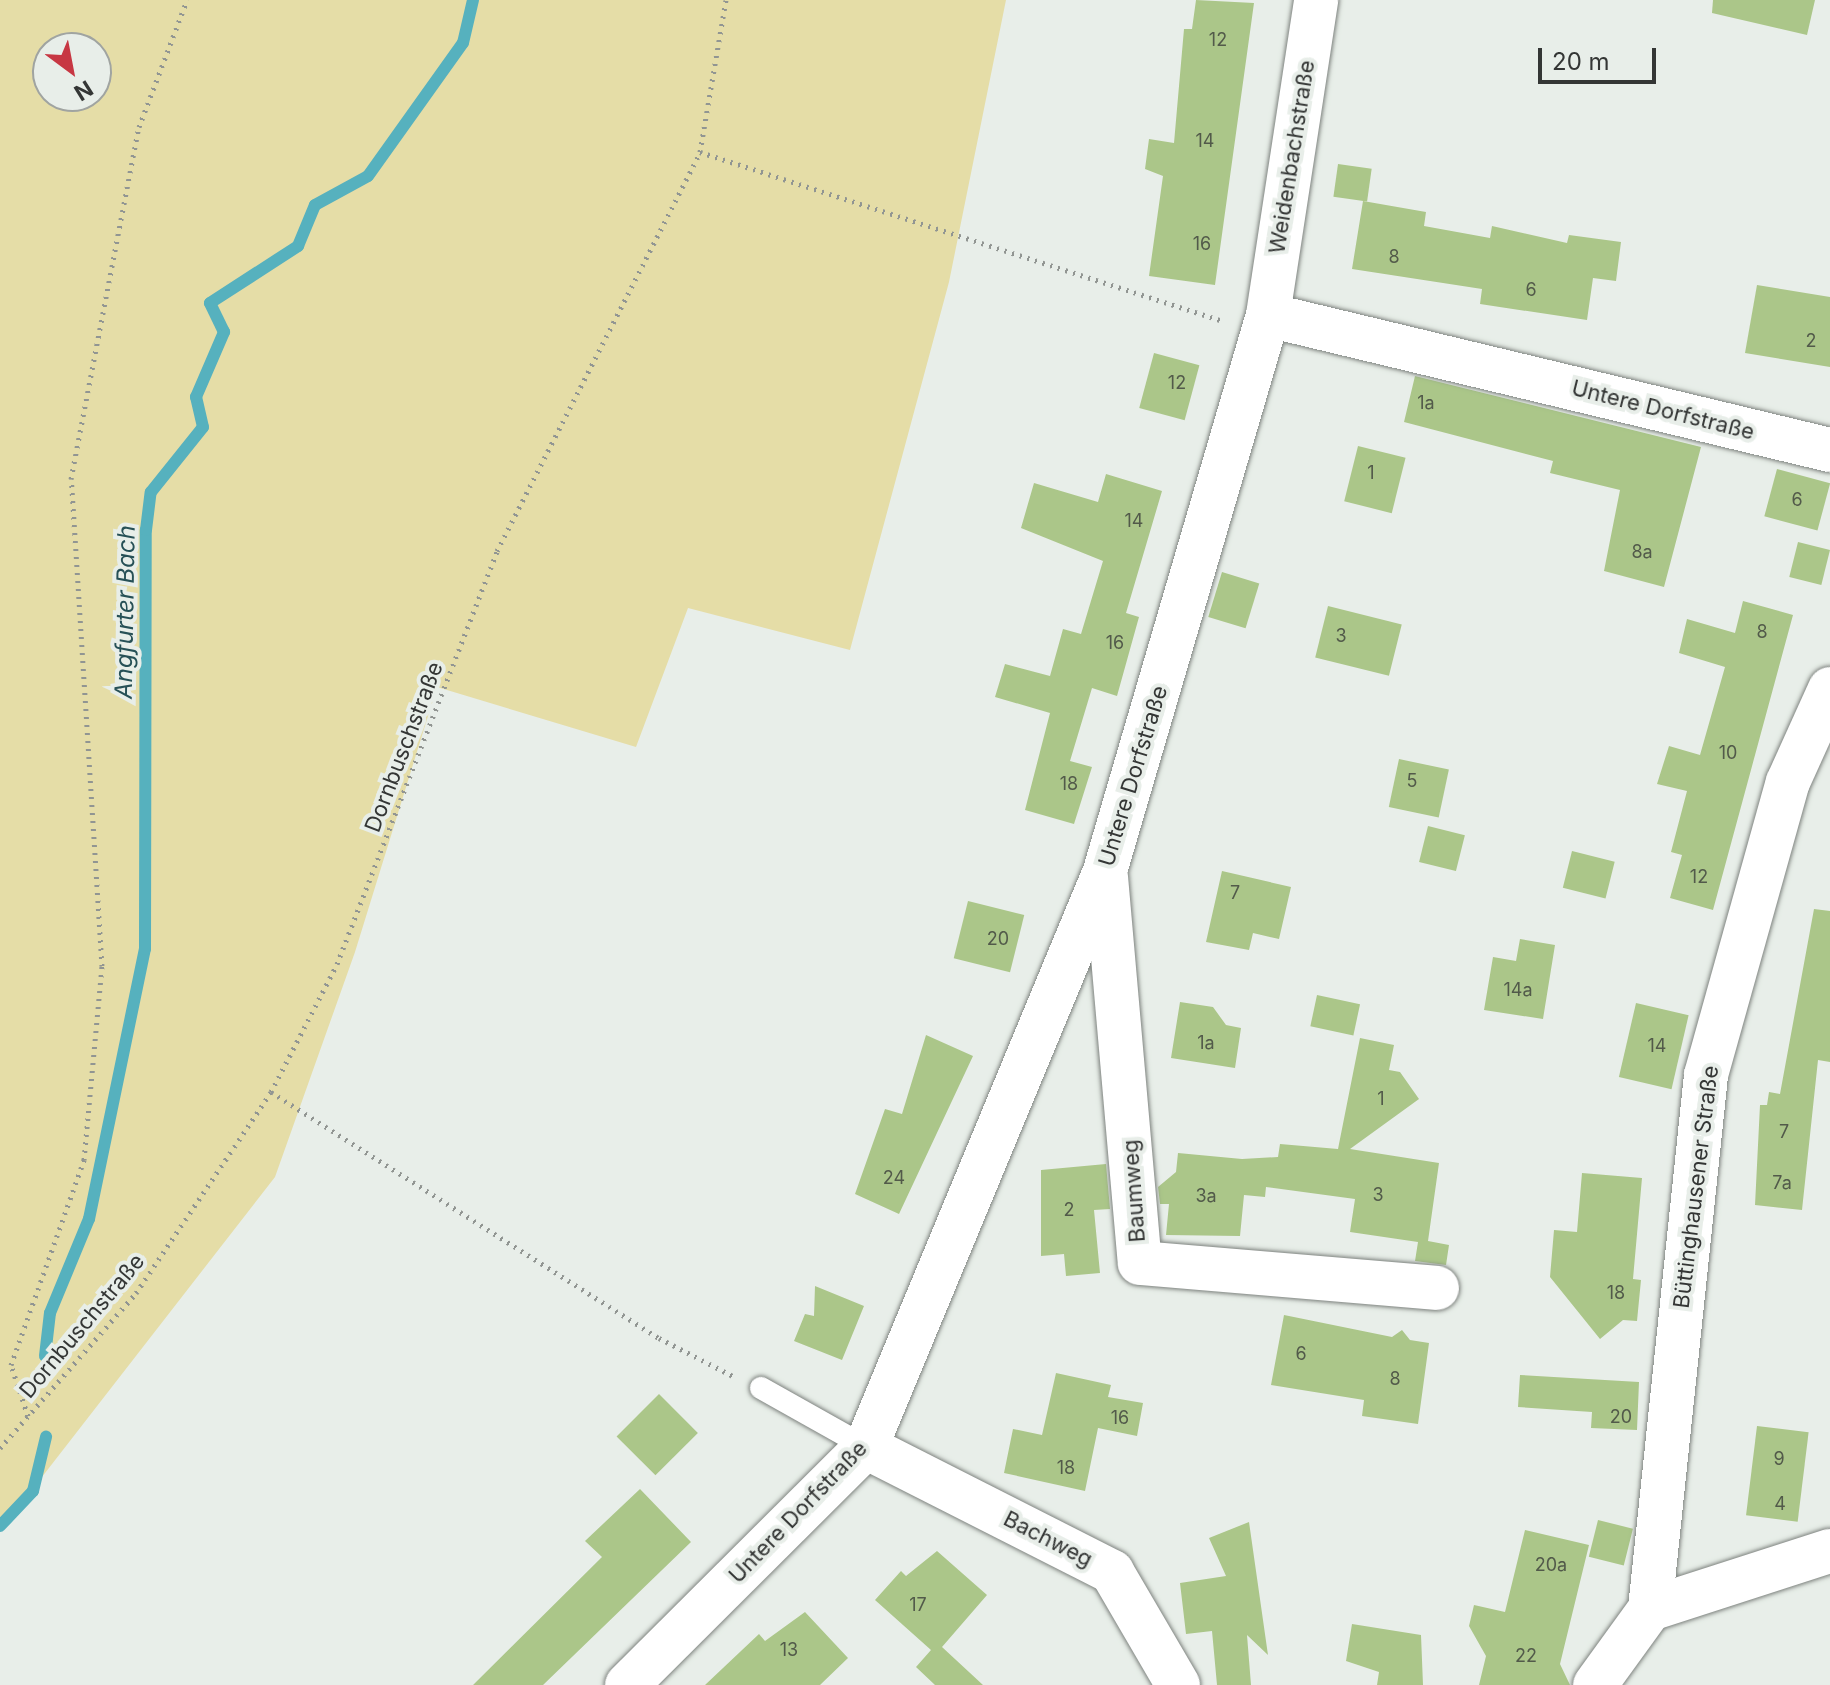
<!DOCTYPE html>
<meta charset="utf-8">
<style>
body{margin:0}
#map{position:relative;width:1830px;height:1685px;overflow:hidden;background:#e8eee9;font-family:Inter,sans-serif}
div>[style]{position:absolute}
.green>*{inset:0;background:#e5dda7}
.stream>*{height:12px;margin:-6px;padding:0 6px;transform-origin:6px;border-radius:6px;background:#56b1be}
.building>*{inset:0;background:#abc689;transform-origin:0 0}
.path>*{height:5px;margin-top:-2.5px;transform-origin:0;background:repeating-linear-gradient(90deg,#919592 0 2px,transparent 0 8px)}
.roads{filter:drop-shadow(0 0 2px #7e837f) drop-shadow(0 0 2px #7e837f)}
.lane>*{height:22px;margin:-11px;padding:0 11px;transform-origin:11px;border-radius:11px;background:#fff}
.street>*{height:44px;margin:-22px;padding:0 22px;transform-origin:22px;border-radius:22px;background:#fff}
span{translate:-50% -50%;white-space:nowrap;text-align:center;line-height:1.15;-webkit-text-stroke:8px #e8eee9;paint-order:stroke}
.number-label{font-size:18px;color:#525a4a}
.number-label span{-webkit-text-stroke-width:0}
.street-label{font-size:22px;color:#343635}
.water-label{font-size:24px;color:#265056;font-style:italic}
.north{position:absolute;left:32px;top:32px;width:80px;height:80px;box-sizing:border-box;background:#e8eee9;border:2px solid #a0a4a1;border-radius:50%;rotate:148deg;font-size:22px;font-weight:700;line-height:32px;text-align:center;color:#343635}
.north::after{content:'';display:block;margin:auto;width:28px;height:36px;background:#c73743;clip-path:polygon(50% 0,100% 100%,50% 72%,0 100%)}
.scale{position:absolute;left:1538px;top:48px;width:118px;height:36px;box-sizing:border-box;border:4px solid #343635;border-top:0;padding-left:10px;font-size:24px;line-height:28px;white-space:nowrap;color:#343635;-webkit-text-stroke:6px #e8eee9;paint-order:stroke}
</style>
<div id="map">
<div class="green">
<i style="clip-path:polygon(evenodd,0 0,1006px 0,949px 282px,850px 650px,688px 608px,636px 747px,437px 687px,355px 952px,275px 1177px,0 1531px,0 0,96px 48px,96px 96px,48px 96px,48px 48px,96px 48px)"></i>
</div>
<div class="stream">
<i style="left:45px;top:1356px;width:43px;rotate:-83.4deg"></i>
<i style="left:50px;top:1313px;width:102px;rotate:-67.5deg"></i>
<i style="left:89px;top:1219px;width:276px;rotate:-78.3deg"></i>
<i style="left:145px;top:949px;width:419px;rotate:-89.9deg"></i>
<i style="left:146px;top:530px;width:38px;rotate:-83deg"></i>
<i style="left:151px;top:492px;width:83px;rotate:-51.3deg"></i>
<i style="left:203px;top:427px;width:31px;rotate:-103deg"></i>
<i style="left:196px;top:397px;width:71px;rotate:-66.7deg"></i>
<i style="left:224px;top:332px;width:32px;rotate:-116deg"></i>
<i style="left:210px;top:303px;width:105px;rotate:-32.9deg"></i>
<i style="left:298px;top:246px;width:44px;rotate:-67.5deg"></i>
<i style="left:315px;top:205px;width:60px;rotate:-28.7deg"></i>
<i style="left:368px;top:176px;width:163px;rotate:-54.5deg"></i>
<i style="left:463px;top:43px;width:44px;rotate:-76.9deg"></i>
<i style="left:0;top:1526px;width:48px;rotate:-46.7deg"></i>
<i style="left:33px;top:1491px;width:56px;rotate:-76.5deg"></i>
</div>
<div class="building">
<i style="clip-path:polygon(1196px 0,1254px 3px,1215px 285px,1149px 276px,1163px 176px,1145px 169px,1149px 139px,1174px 143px,1184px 29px,1192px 29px)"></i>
<i style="clip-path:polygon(1713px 0,1815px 0,1807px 35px,1712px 13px)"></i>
<i style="left:1338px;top:164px;width:34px;height:33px;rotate:8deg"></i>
<i style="clip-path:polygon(1363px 201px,1426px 212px,1424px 226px,1490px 238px,1492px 226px,1567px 243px,1569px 235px,1621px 242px,1616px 281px,1593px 278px,1587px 320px,1480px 304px,1482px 289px,1352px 269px)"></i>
<i style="clip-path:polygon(1757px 285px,1830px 297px,1830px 367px,1745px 353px)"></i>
<i style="left:1154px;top:353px;width:47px;height:57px;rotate:15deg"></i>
<i style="clip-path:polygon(1415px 376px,1701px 447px,1664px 587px,1604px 571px,1620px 490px,1550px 473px,1553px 461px,1404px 422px)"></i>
<i style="left:1358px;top:446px;width:49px;height:57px;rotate:14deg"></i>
<i style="left:1777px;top:469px;width:55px;height:49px;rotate:15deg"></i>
<i style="clip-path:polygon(1106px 474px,1162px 491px,1126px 613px,1139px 617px,1117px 696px,1092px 688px,1070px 761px,1092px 767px,1074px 824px,1025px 810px,1050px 713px,995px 697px,1005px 664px,1050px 676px,1063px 629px,1081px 634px,1103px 561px,1021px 528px,1034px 483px,1098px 502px)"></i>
<i style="left:1798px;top:542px;width:33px;height:36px;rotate:14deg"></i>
<i style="left:1222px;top:572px;width:39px;height:47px;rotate:17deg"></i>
<i style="clip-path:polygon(1743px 601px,1793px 615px,1713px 910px,1670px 898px,1682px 855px,1671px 852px,1687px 791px,1657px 784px,1669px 746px,1700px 755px,1725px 667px,1679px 653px,1687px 619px,1735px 633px)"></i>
<i style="left:1328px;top:606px;width:76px;height:53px;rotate:14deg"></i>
<i style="left:1399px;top:759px;width:51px;height:49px;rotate:12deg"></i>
<i style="left:1428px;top:826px;width:38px;height:37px;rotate:14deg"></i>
<i style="left:1572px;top:851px;width:44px;height:38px;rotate:14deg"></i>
<i style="clip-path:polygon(1222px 871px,1291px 887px,1279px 939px,1253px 933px,1249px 950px,1206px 942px)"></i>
<i style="left:968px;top:901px;width:58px;height:59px;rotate:14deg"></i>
<i style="clip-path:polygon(1814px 909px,1830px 911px,1830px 1062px,1818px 1060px,1802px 1210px,1755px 1205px,1760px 1105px,1767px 1105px,1769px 1092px,1780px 1094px)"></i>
<i style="clip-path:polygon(1520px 939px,1555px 945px,1543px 1019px,1484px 1010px,1493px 957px,1516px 961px)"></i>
<i style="left:1317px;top:995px;width:44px;height:32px;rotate:12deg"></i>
<i style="clip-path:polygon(1180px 1002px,1213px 1007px,1226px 1025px,1241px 1028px,1235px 1068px,1171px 1058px)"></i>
<i style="left:1636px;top:1003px;width:54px;height:76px;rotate:13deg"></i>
<i style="clip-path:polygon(926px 1035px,973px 1056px,899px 1214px,855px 1194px,885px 1109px,902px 1114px)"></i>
<i style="clip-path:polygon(1360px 1038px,1394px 1045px,1389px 1070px,1400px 1072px,1419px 1099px,1350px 1149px,1439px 1163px,1428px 1241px,1449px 1245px,1446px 1265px,1415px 1261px,1418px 1242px,1350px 1232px,1355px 1199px,1266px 1187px,1265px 1197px,1244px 1195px,1240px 1236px,1166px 1235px,1169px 1204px,1160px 1204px,1158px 1187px,1176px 1172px,1178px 1153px,1242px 1159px,1278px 1157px,1280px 1144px,1338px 1149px)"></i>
<i style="clip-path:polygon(1106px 1164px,1110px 1209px,1094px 1210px,1100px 1273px,1066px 1276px,1064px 1254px,1041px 1256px,1041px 1170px)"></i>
<i style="clip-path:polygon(1582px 1173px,1642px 1178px,1633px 1279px,1641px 1280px,1637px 1321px,1623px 1320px,1600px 1339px,1550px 1277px,1554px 1230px,1577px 1232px)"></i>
<i style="clip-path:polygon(815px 1286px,864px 1306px,842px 1360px,794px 1341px,805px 1314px,814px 1316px)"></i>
<i style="clip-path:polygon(1284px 1315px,1392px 1337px,1402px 1330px,1410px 1340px,1429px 1343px,1418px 1424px,1362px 1416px,1364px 1400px,1271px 1385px)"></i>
<i style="clip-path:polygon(1056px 1373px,1111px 1385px,1108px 1397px,1143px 1403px,1137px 1436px,1098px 1428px,1085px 1491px,1004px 1473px,1013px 1429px,1042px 1435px)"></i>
<i style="clip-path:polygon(1520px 1375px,1639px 1382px,1637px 1430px,1591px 1428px,1592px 1412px,1518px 1407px)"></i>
<i style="left:659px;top:1394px;width:55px;height:60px;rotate:45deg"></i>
<i style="left:1757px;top:1426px;width:52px;height:90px;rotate:7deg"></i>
<i style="clip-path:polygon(640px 1489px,691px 1542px,543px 1685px,473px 1685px,602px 1557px,585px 1541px)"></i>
<i style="left:1598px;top:1520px;width:36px;height:38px;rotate:14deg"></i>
<i style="clip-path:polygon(1249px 1522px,1268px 1655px,1247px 1635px,1251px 1685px,1217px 1685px,1212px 1631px,1186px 1634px,1180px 1583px,1226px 1576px,1209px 1538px)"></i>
<i style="clip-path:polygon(1525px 1530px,1589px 1545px,1560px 1664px,1570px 1685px,1479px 1685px,1486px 1656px,1469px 1626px,1474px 1605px,1505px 1612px)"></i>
<i style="clip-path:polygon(937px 1551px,987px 1595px,942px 1647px,983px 1685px,935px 1685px,916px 1667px,931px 1650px,875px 1600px,901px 1571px,906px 1576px)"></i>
<i style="clip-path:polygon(805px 1612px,848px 1658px,820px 1685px,705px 1685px,759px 1634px,765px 1641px)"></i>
<i style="clip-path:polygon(1352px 1624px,1421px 1635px,1423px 1685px,1377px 1685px,1379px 1672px,1346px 1661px)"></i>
</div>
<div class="path">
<i style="left:700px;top:152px;width:550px;rotate:17.91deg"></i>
<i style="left:271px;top:1092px;width:459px;rotate:32.4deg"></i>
<i style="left:659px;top:1338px;width:83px;rotate:27.2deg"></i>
<i style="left:28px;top:1416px;width:54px;rotate:-108.4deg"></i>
<i style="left:11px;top:1365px;width:218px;rotate:-70.4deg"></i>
<i style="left:84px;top:1160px;width:195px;rotate:-84.7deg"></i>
<i style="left:102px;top:966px;width:488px;rotate:-93.6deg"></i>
<i style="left:71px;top:479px;width:359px;rotate:-79.1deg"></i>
<i style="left:139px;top:127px;width:136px;rotate:-69.3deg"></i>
<i style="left:0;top:1448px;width:206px;rotate:-48.7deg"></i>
<i style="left:136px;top:1293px;width:242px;rotate:-56.1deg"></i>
<i style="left:271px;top:1092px;width:144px;rotate:-62.7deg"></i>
<i style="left:337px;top:964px;width:443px;rotate:-68.8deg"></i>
<i style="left:497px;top:551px;width:448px;rotate:-63deg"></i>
<i style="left:700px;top:152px;width:154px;rotate:-80.3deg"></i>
</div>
<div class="roads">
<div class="lane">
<i style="left:761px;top:1388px;width:120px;rotate:29.3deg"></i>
</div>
<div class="street">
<i style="left:1268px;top:315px;width:319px;rotate:-81.3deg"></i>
<i style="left:1106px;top:877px;width:387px;rotate:85deg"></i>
<i style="left:1140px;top:1263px;width:298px;rotate:4.8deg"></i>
<i style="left:866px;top:1447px;width:276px;rotate:26.9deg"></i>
<i style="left:1112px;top:1572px;width:131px;rotate:59.7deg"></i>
<i style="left:1650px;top:1609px;width:189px;rotate:-17.9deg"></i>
<i style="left:627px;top:1685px;width:337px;rotate:-44.9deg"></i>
<i style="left:866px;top:1447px;width:624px;rotate:-67.46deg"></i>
<i style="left:1105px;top:871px;width:579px;rotate:-73.66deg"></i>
<i style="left:1268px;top:315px;width:578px;rotate:13.51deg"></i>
<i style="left:1595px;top:1685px;width:94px;rotate:-54.1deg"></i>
<i style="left:1650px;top:1609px;width:537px;rotate:-84.01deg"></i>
<i style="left:1706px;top:1075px;width:304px;rotate:-74.4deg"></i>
<i style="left:1788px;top:782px;width:102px;rotate:-65.7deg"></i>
</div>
</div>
<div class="number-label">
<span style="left:1218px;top:40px">12</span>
<span style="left:1205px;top:141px">14</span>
<span style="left:1202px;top:244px">16</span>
<span style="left:1394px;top:257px">8</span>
<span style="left:1531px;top:290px">6</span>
<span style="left:1811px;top:341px">2</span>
<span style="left:1177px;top:383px">12</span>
<span style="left:1426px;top:403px">1a</span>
<span style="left:1371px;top:473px">1</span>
<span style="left:1797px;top:500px">6</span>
<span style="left:1134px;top:521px">14</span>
<span style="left:1642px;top:552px">8a</span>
<span style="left:1762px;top:632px">8</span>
<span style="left:1341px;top:636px">3</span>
<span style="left:1115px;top:643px">16</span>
<span style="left:1728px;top:753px">10</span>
<span style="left:1412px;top:781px">5</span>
<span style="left:1069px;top:784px">18</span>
<span style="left:1699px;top:877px">12</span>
<span style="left:1235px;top:893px">7</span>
<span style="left:998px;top:939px">20</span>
<span style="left:1518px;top:990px">14a</span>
<span style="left:1206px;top:1043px">1a</span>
<span style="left:1657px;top:1046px">14</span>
<span style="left:1381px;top:1099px">1</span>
<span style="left:1784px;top:1132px">7</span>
<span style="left:894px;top:1178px">24</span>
<span style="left:1782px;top:1183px">7a</span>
<span style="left:1378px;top:1195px">3</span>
<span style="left:1206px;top:1196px">3a</span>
<span style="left:1069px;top:1210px">2</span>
<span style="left:1616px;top:1293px">18</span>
<span style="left:1301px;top:1354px">6</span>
<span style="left:1395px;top:1379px">8</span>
<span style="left:1621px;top:1417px">20</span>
<span style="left:1120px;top:1418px">16</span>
<span style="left:1779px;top:1459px">9</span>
<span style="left:1066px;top:1468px">18</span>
<span style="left:1780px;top:1504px">4</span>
<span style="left:1551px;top:1565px">20a</span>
<span style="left:918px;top:1605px">17</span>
<span style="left:789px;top:1650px">13</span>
<span style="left:1526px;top:1656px">22</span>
</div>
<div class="street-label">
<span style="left:1292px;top:157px;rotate:-81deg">Weidenbachstraße</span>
<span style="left:1663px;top:410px;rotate:14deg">Untere Dorfstraße</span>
<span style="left:404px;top:747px;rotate:-69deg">Dornbuschstraße</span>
<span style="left:1133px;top:776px;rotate:-73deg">Untere Dorfstraße</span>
<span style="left:1696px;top:1187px;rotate:-83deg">Büttinghausener Straße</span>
<span style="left:1134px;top:1191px;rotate:-94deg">Baumweg</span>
<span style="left:82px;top:1326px;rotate:-50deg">Dornbuschstraße</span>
<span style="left:798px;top:1512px;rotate:-46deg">Untere Dorfstraße</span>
<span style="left:1048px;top:1539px;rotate:27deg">Bachweg</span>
</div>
<div class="water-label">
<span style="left:125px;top:612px;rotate:-89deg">Angfurter Bach</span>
</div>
<div class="north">N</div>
<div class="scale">20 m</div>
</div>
